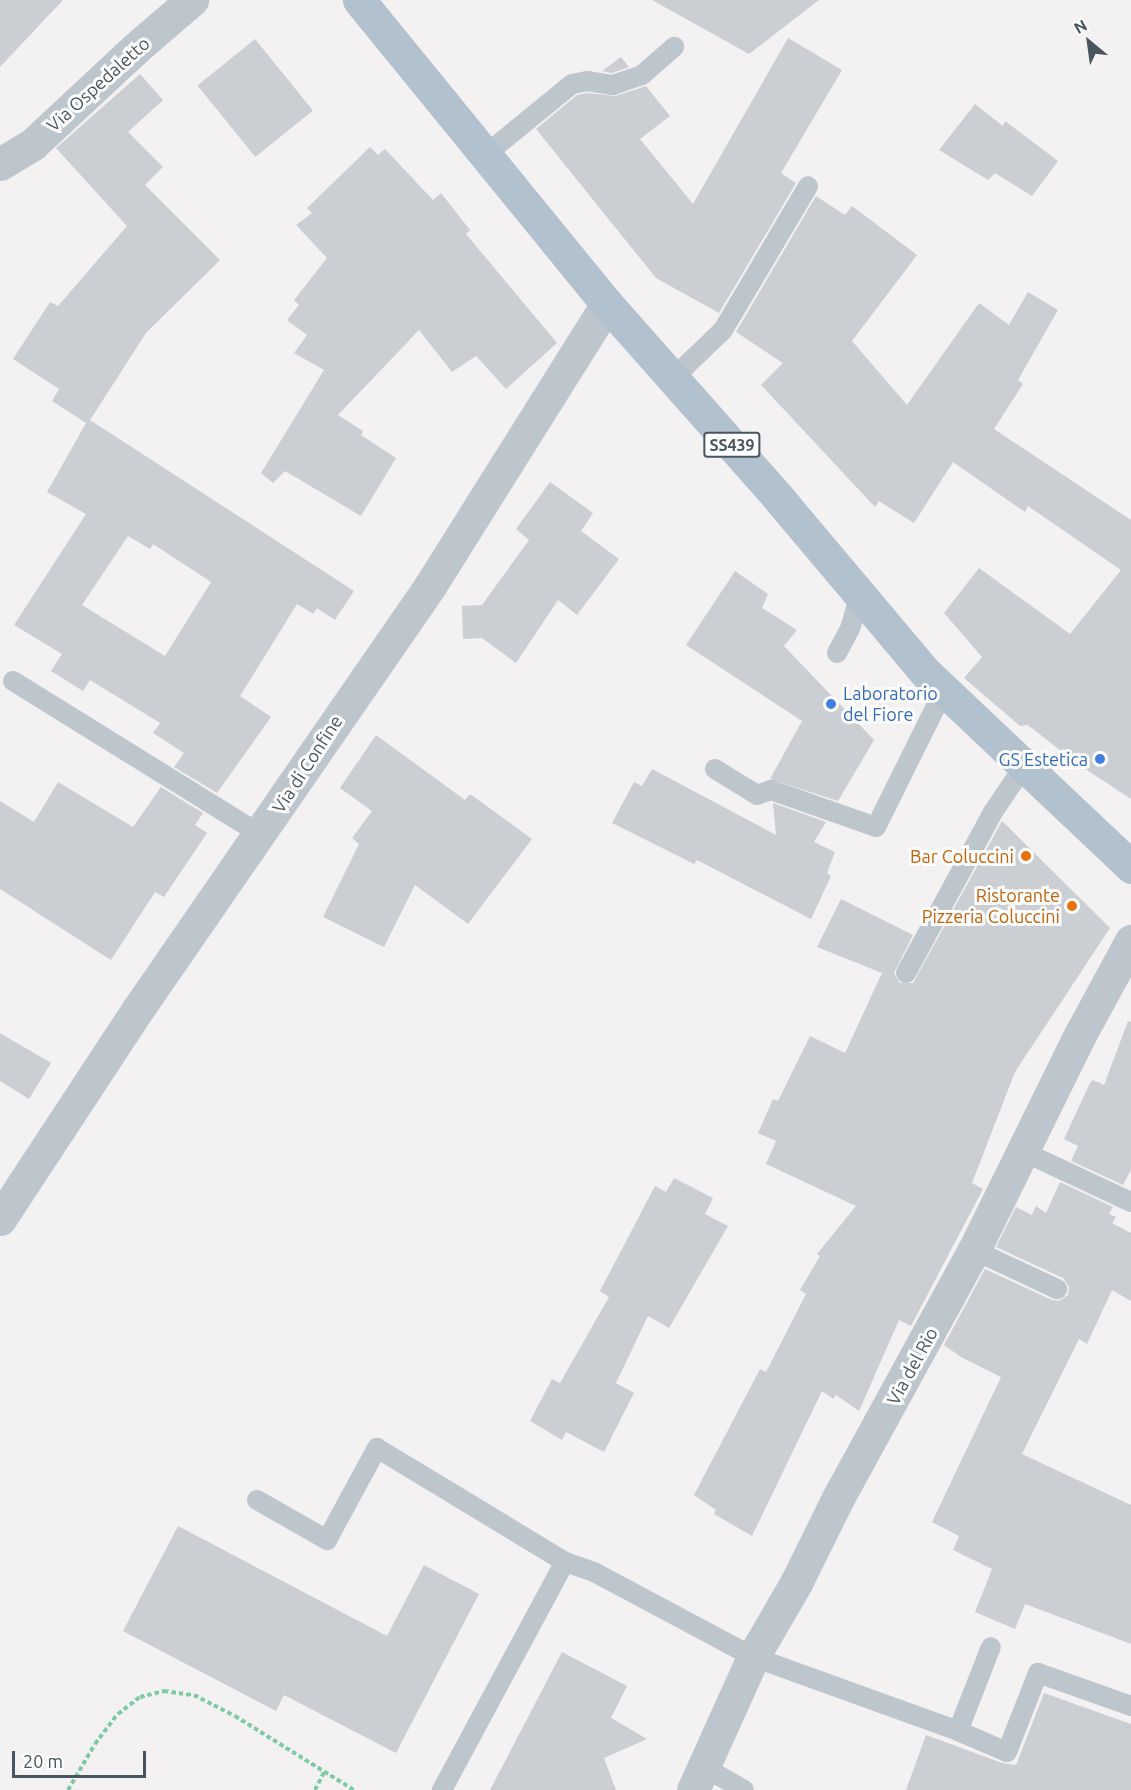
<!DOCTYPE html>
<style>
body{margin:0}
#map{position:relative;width:1131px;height:1790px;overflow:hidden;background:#f3f1f1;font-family:Ubuntu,sans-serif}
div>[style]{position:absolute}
.building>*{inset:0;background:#cbced3;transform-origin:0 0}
.path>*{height:4px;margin-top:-2px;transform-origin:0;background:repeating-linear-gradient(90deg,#7bcca3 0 4.5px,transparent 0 7.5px)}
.service>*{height:20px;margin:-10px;padding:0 10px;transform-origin:10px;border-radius:10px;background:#bdc6cd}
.minor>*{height:33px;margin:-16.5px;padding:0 16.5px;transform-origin:16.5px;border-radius:16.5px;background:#bdc6cd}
.primary>*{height:33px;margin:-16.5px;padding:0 16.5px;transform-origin:16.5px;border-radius:16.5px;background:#b2c1ce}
.dots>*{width:16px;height:16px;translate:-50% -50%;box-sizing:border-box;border:3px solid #fff;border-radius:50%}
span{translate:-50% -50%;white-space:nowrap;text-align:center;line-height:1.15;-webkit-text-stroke:6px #fff;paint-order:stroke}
.shield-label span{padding:2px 4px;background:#fff;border:2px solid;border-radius:4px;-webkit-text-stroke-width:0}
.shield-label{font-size:16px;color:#49555e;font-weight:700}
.street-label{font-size:18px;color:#49555e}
.shop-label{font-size:18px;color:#366cbe}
.left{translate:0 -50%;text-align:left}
.right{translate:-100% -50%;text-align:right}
.food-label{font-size:18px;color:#c56008}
.north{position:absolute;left:1059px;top:12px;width:60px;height:60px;-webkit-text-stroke:4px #fff;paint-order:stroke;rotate:331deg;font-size:16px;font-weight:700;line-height:24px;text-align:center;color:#49555e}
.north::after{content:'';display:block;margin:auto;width:21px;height:27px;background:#49555e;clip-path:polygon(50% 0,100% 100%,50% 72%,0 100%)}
.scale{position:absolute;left:12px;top:1751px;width:134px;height:27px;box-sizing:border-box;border:3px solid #49555e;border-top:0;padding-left:8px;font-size:18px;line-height:21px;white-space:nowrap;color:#49555e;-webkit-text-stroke:4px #fff;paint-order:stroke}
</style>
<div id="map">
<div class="building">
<i style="clip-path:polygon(0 0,63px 0,0 67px)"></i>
<i style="clip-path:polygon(652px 0,819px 0,749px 54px)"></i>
<i style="clip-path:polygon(788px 38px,842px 70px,781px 173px,796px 183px,719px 313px,656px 278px,536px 129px,577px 95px,587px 93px,616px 96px,646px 86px,670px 116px,640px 139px,693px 204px)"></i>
<i style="left:255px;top:39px;width:92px;height:74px;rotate:51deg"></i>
<i style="clip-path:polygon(621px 57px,629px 67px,612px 73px,602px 71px)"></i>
<i style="clip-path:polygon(evenodd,140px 74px,163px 100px,128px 132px,163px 167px,145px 185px,220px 260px,146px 333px,90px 420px,354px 591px,335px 620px,317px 608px,313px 614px,297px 604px,240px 696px,271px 717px,217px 793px,174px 767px,184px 753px,153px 733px,160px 723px,90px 680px,83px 691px,51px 671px,62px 654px,14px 625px,86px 514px,47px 492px,86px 423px,52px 401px,59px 389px,13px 359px,50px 302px,58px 306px,127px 226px,56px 148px,140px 74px,128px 536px,150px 549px,153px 544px,211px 582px,165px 656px,82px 605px,128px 536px)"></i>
<i style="clip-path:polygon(975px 104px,1003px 126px,1005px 121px,1058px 161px,1032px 196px,995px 173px,988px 180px,939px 150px)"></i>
<i style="clip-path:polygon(370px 147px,378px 155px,385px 149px,433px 200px,441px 193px,470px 230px,466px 234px,557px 343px,506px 389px,476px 356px,452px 372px,419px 330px,338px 415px,363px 431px,361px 435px,396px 458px,361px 516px,285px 471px,273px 483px,261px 473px,324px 370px,294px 353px,307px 335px,287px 320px,299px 305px,294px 300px,327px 258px,296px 225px,312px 213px,307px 208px)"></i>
<i style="clip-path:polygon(816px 196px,845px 215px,852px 206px,917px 255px,852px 341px,907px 405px,979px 303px,1009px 325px,1028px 292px,1058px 310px,1018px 380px,1023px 384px,994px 429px,1131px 520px,1131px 799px,1075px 762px,1028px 725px,1020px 726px,964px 678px,982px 657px,944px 613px,979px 568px,1070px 634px,1121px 570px,1028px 506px,1025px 512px,953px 462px,914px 523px,879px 501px,875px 507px,761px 385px,783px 363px,736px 332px)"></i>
<i style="clip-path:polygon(550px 482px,593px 513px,581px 531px,619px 559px,577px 615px,558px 600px,516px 663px,482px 638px,463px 639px,462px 606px,482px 605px,529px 540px,516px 529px)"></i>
<i style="clip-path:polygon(735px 571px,768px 594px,762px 608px,797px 630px,784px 646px,874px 740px,838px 801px,770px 779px,802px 721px,686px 645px)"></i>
<i style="clip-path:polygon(376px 735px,465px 800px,470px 794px,532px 839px,468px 924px,415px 885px,384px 947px,323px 917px,359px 844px,352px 838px,372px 811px,340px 788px)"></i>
<i style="clip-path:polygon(652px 769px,776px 835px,773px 803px,826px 822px,814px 842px,835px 852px,827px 873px,831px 876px,811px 919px,697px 860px,694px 864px,612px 823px,634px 782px,642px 786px)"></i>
<i style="clip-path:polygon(58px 782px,133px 827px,161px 787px,203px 813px,195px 825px,207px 833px,164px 897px,155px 892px,111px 960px,0 889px,0 801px,34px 822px)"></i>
<i style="clip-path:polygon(1002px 821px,1110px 928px,1015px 1072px,972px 1183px,983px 1189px,911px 1326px,899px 1320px,859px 1411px,836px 1395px,833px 1399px,822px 1391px,752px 1536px,714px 1514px,716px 1510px,694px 1495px,760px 1369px,766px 1372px,806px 1294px,800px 1290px,820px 1256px,817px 1254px,856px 1206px,766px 1164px,776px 1141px,758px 1133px,773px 1099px,778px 1101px,810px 1036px,845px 1053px,882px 973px,817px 947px,841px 899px,913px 935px,894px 973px,900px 983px,913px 983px)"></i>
<i style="clip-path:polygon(1128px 1021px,1131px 1022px,1131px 1170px,1123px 1185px,1071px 1161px,1078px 1146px,1064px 1139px,1090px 1083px,1093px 1080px,1104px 1085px)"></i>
<i style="clip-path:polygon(0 1033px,51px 1063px,29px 1099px,0 1081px)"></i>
<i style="clip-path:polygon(674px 1178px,713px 1198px,705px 1214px,728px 1226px,669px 1328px,648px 1316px,616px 1383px,634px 1393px,604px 1452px,566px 1432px,562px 1440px,530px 1421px,552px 1379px,560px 1383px,609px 1297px,600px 1291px,655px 1186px,666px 1192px)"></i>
<i style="clip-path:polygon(1060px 1182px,1113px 1207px,1109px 1214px,1116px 1217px,1112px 1223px,1131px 1233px,1131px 1301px,1112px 1290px,1087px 1344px,1079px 1339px,1022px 1454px,1131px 1505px,1131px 1644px,1025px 1604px,1015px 1629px,975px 1612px,992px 1569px,953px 1550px,959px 1536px,932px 1522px,1001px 1377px,961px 1357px,944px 1345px,985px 1269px,1052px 1300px,1059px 1301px,1068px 1295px,1069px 1287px,1063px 1278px,996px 1247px,1016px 1207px,1032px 1215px,1036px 1206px,1046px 1213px)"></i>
<i style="clip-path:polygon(178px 1526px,387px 1636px,424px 1565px,479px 1594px,396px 1753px,284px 1695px,276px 1711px,123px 1631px)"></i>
<i style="clip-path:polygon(562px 1652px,627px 1686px,611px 1718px,647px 1739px,604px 1758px,616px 1790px,490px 1790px)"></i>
<i style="clip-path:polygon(1044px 1693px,1131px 1724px,1131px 1790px,906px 1790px,926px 1735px,1002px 1763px,1016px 1765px)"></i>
</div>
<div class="path">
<i style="left:68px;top:1790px;width:53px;rotate:-59.6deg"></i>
<i style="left:95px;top:1744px;width:38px;rotate:-53deg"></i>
<i style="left:118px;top:1714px;width:28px;rotate:-38deg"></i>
<i style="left:140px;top:1697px;width:25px;rotate:-14deg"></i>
<i style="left:164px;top:1691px;width:30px;rotate:8deg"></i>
<i style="left:194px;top:1695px;width:46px;rotate:27.1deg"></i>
<i style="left:235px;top:1716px;width:140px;rotate:31.9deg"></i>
<i style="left:315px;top:1790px;width:20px;rotate:-63deg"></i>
</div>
<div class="service">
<i style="left:485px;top:155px;width:112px;rotate:-39.2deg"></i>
<i style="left:572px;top:84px;width:15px;rotate:-11deg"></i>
<i style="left:587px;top:81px;width:26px;rotate:9deg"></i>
<i style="left:613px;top:85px;width:31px;rotate:-19deg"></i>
<i style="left:642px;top:75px;width:43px;rotate:-41.2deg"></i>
<i style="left:673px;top:378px;width:69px;rotate:-43.8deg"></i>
<i style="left:723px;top:330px;width:167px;rotate:-59.4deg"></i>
<i style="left:837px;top:653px;width:27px;rotate:-62deg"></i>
<i style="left:850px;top:629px;width:36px;rotate:-74deg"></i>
<i style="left:13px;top:681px;width:291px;rotate:31.8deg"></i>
<i style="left:715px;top:769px;width:49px;rotate:31.8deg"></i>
<i style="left:757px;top:795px;width:15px;rotate:-20deg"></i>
<i style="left:771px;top:790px;width:111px;rotate:19.4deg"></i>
<i style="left:876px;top:827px;width:153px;rotate:-63.6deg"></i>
<i style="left:906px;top:973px;width:183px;rotate:-61.6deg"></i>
<i style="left:993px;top:812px;width:55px;rotate:-56deg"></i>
<i style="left:1022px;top:1151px;width:120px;rotate:25.1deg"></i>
<i style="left:974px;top:1250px;width:92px;rotate:25.2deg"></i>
<i style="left:257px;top:1500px;width:81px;rotate:29.7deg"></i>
<i style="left:327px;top:1540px;width:105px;rotate:-61.5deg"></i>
<i style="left:377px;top:1448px;width:220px;rotate:31.2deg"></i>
<i style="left:565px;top:1562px;width:31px;rotate:19deg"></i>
<i style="left:594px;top:1572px;width:180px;rotate:28.1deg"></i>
<i style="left:753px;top:1657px;width:218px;rotate:19.8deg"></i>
<i style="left:958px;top:1731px;width:90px;rotate:-68.6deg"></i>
<i style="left:958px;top:1731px;width:53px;rotate:23.2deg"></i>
<i style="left:1007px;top:1752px;width:85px;rotate:-68.6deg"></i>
<i style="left:1038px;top:1673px;width:99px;rotate:19.5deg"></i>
<i style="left:702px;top:1766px;width:48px;rotate:29.7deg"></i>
<i style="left:442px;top:1790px;width:259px;rotate:-61.7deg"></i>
</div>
<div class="minor">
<i style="left:0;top:164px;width:39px;rotate:-31deg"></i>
<i style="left:33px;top:144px;width:141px;rotate:-43deg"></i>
<i style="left:136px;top:48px;width:74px;rotate:-40.6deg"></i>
<i style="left:0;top:1219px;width:251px;rotate:-56.7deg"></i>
<i style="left:138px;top:1009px;width:514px;rotate:-55.38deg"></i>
<i style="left:430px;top:586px;width:333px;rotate:-57.9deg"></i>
<i style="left:693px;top:1790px;width:146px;rotate:-65.7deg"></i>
<i style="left:753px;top:1657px;width:86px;rotate:-59.8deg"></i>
<i style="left:796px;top:1583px;width:95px;rotate:-63.7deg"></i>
<i style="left:838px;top:1498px;width:283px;rotate:-61.3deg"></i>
<i style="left:974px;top:1250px;width:242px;rotate:-63.8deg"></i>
<i style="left:1081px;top:1033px;width:105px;rotate:-61.5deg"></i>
</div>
<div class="primary">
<i style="left:359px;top:0;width:392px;rotate:50.8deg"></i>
<i style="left:607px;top:304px;width:263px;rotate:48.5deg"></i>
<i style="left:781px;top:501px;width:224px;rotate:49.9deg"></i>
<i style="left:925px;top:672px;width:284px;rotate:43.4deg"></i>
</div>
<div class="dots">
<i style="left:831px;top:704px;background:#3f7fe0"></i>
<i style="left:1100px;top:759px;background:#3f7fe0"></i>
<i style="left:1026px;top:856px;background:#e8710a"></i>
<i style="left:1072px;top:906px;background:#e8710a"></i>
</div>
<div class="shield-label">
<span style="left:732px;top:445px">SS439</span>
</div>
<div class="street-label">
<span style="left:98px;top:84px;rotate:-42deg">Via Ospedaletto</span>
<span style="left:307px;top:764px;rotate:-57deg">Via di Confine</span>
<span style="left:912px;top:1366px;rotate:-61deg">Via del Rio</span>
</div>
<div class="shop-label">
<span class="left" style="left:843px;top:704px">Laboratorio<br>del Fiore</span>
<span class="right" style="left:1088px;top:759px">GS Estetica</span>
</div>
<div class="food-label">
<span class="right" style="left:1014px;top:856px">Bar Coluccini</span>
<span class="right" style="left:1060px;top:906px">Ristorante<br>Pizzeria Coluccini</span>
</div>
<div class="north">N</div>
<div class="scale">20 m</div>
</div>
